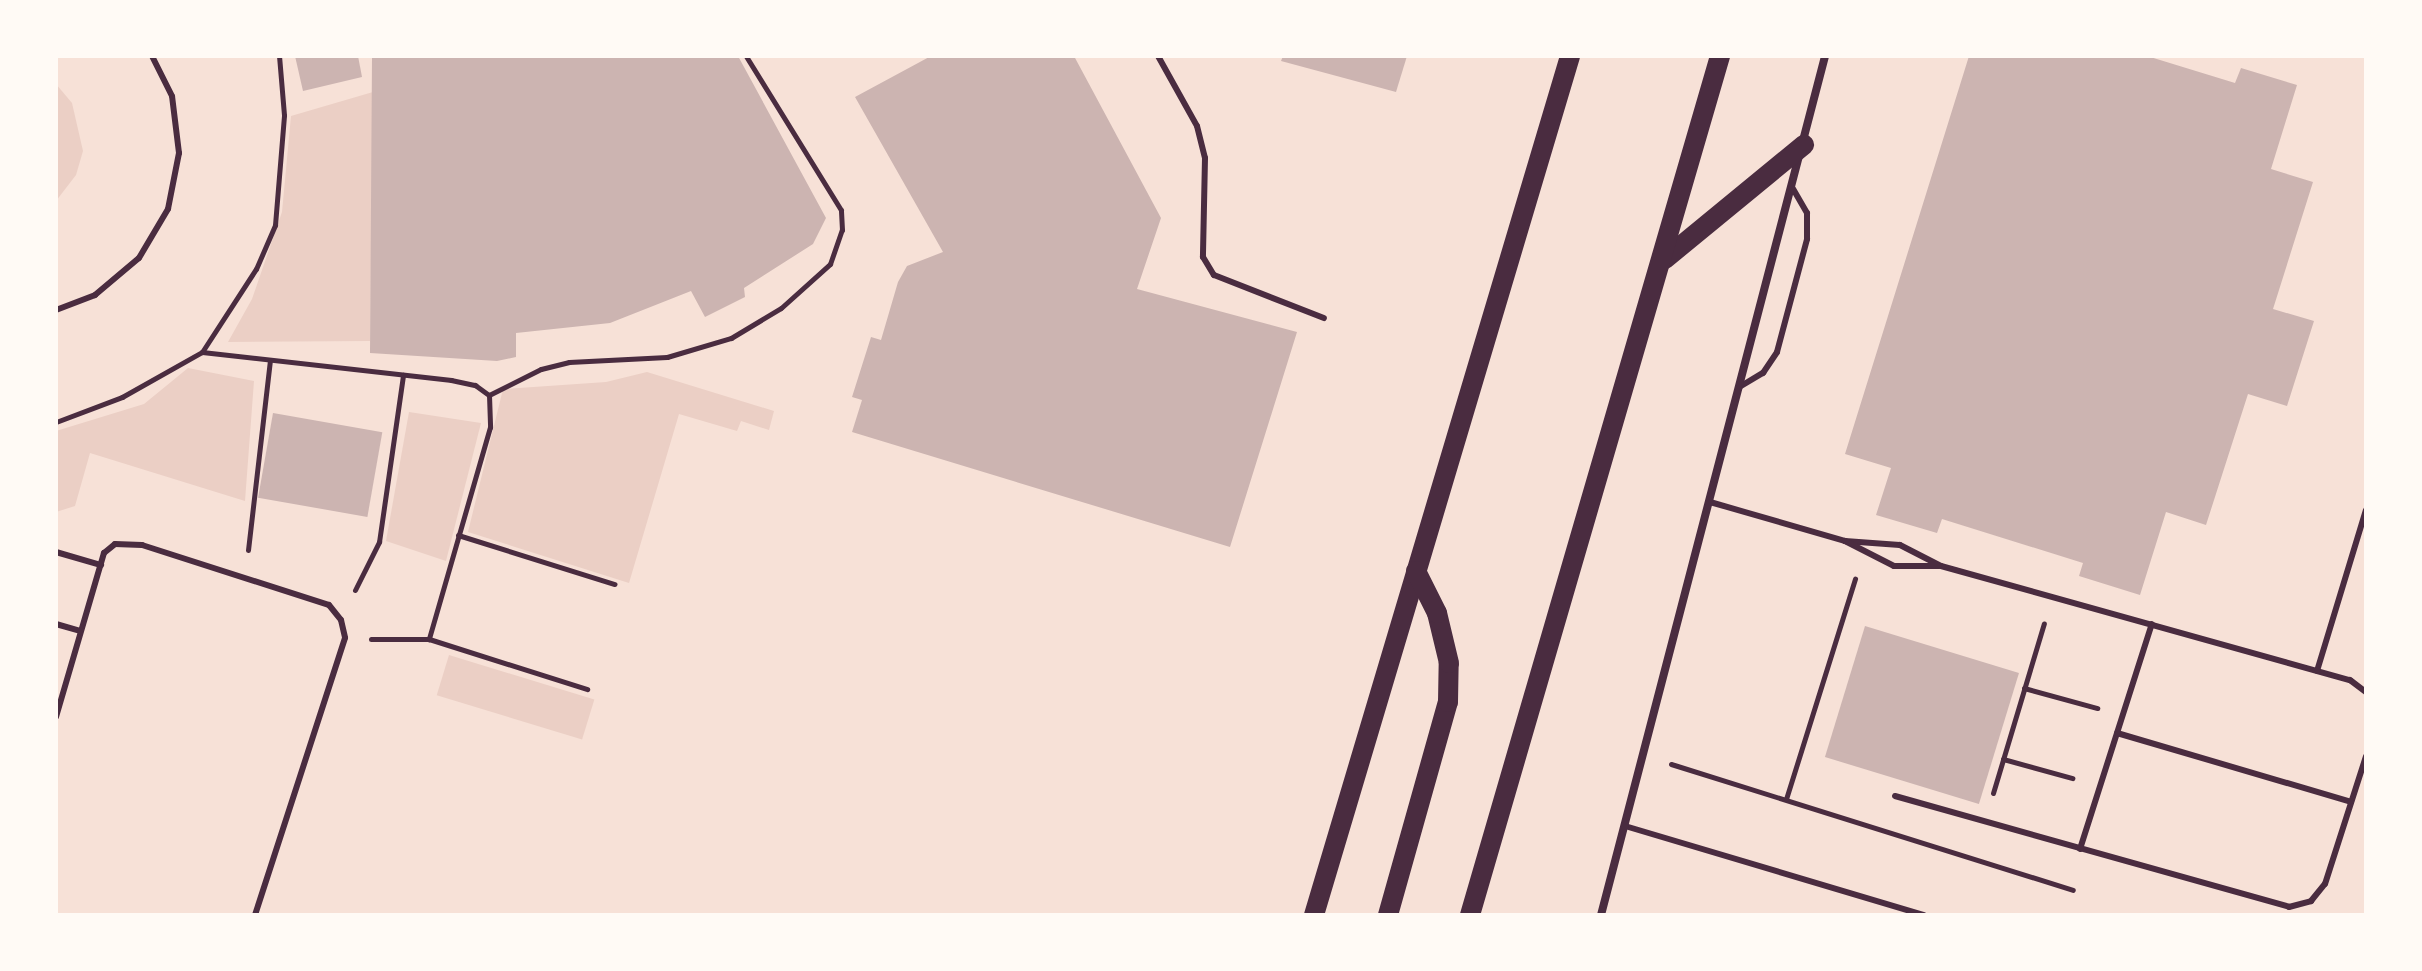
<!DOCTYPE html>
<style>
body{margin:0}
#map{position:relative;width:2422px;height:971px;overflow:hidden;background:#f7e1d7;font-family:"Open Sans",sans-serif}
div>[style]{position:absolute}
.green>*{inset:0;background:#ebcfc5;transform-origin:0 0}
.building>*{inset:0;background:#ccb4b1;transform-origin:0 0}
.path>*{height:5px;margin:-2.5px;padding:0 2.5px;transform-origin:2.5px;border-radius:2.5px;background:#4a2c40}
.service>*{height:6px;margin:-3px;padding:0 3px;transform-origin:3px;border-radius:3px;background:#4a2c40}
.minor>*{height:8px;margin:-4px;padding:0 4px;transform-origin:4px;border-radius:4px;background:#4a2c40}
.primary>*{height:20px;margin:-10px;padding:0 10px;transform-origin:10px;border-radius:10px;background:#4a2c40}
span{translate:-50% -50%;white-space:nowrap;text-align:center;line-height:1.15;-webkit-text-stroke:7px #fffaf5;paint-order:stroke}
.frame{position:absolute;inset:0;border:58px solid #fffaf5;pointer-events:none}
</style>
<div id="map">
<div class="green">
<i style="clip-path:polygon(56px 84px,72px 103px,83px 151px,76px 175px,56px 201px)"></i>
<i style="clip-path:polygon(373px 92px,370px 341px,228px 342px,252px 299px,282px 212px,291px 116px)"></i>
<i style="clip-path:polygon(188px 368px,254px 381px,245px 501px,90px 453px,75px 506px,56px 512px,56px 431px,144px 404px)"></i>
<i style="clip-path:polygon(647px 372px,774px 411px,769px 430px,741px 421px,737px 431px,679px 414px,629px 583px,468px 532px,503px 389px,606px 382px)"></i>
<i style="clip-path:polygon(409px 412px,481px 423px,446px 561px,386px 541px)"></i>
<i style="left:449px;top:655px;width:152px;height:42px;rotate:17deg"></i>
</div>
<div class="building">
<i style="clip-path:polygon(295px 56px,358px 56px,362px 77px,303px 91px)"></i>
<i style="clip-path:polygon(372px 56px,738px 56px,826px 218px,813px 244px,744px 288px,745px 297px,705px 317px,691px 291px,610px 323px,516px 333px,516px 357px,497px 361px,370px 353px)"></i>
<i style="clip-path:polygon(931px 56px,1074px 56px,1161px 218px,1137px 289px,1297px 332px,1230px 547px,852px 432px,862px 400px,852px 397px,871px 337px,881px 340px,898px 282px,907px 266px,943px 252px,855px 97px)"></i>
<i style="clip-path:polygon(1283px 56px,1407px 56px,1396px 92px,1281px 61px)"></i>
<i style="clip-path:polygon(1969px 56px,2147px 56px,2235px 83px,2241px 68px,2297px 85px,2271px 169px,2313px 182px,2273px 309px,2314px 321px,2287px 406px,2248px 394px,2206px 525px,2166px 512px,2140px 595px,2079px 576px,2083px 563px,1942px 519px,1937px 533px,1876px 515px,1891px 468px,1845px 454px)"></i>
<i style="left:273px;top:413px;width:111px;height:86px;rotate:10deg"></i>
<i style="left:1865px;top:626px;width:161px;height:137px;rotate:17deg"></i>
</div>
<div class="path">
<i style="left:202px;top:352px;width:251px;rotate:6.4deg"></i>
<i style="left:451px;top:380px;width:25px;rotate:12deg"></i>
<i style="left:475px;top:385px;width:17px;rotate:36deg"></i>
<i style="left:489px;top:395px;width:32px;rotate:88deg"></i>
<i style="left:490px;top:427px;width:221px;rotate:106.1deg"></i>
<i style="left:429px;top:639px;width:58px;rotate:180deg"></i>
<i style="left:489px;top:395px;width:58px;rotate:-26.6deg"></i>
<i style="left:541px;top:369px;width:29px;rotate:-14deg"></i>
<i style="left:569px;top:362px;width:98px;rotate:-2.9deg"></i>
<i style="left:667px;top:357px;width:67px;rotate:-16.5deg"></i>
<i style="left:731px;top:338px;width:58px;rotate:-31deg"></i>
<i style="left:781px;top:308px;width:66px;rotate:-41.9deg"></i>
<i style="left:830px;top:264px;width:36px;rotate:-71deg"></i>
<i style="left:842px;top:230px;width:20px;rotate:-93deg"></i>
<i style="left:841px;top:210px;width:181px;rotate:-121.7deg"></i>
<i style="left:56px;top:422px;width:71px;rotate:-20.7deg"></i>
<i style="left:122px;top:397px;width:92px;rotate:-29.4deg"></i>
<i style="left:202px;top:352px;width:99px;rotate:-57deg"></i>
<i style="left:256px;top:269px;width:48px;rotate:-66.6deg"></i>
<i style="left:275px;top:225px;width:110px;rotate:-85.3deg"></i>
<i style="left:284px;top:115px;width:59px;rotate:-94.8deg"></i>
<i style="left:458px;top:535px;width:164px;rotate:17.4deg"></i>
<i style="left:248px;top:550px;width:191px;rotate:-83.4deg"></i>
<i style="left:355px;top:590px;width:54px;rotate:-63.4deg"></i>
<i style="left:379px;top:542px;width:169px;rotate:-81.8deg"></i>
<i style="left:429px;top:639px;width:166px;rotate:17.6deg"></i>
<i style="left:2024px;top:688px;width:76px;rotate:15.3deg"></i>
<i style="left:2003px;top:759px;width:72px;rotate:15.4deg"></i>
<i style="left:1671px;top:764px;width:421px;rotate:17.4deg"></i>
<i style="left:1993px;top:793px;width:177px;rotate:-73.3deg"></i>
<i style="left:1786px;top:799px;width:231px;rotate:-72.6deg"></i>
</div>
<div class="service">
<i style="left:1158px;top:56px;width:80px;rotate:60.9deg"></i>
<i style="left:1197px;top:126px;width:33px;rotate:76deg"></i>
<i style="left:1205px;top:158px;width:99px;rotate:91.2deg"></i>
<i style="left:1203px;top:257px;width:21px;rotate:59deg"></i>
<i style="left:1214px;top:275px;width:118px;rotate:21.4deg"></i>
<i style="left:56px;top:310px;width:42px;rotate:-21deg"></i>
<i style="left:95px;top:295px;width:57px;rotate:-40.1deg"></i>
<i style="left:139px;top:258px;width:57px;rotate:-59.4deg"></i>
<i style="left:168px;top:209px;width:57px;rotate:-78.9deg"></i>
<i style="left:179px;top:153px;width:57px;rotate:-97deg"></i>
<i style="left:172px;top:96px;width:45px;rotate:-116.6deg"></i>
<i style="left:1741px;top:386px;width:26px;rotate:-31deg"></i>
<i style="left:1763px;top:373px;width:25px;rotate:-56deg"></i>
<i style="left:1777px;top:352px;width:117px;rotate:-75.1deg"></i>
<i style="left:1807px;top:239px;width:26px;rotate:-90deg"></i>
<i style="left:1807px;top:213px;width:28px;rotate:-120deg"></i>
<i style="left:1710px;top:502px;width:141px;rotate:16.1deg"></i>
<i style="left:1845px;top:541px;width:55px;rotate:4.2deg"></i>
<i style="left:1900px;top:545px;width:46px;rotate:27.1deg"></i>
<i style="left:1941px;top:566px;width:425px;rotate:15.6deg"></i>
<i style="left:2350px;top:680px;width:20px;rotate:37deg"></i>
<i style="left:1845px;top:541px;width:55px;rotate:27deg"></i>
<i style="left:1894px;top:566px;width:45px"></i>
<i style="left:56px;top:552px;width:47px;rotate:16.1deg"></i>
<i style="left:56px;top:624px;width:25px;rotate:16deg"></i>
<i style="left:2317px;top:671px;width:168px;rotate:-73.1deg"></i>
<i style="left:56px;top:717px;width:171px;rotate:-73.7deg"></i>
<i style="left:104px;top:553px;width:14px;rotate:-39deg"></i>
<i style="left:115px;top:544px;width:27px;rotate:2deg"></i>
<i style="left:142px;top:545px;width:196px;rotate:17.8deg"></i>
<i style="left:329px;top:605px;width:19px;rotate:51deg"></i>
<i style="left:341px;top:620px;width:18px;rotate:77deg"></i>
<i style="left:345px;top:638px;width:291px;rotate:108deg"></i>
<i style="left:2117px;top:733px;width:244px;rotate:16.4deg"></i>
<i style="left:1895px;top:796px;width:409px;rotate:15.7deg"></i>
<i style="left:2289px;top:907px;width:23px;rotate:-15deg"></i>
<i style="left:2311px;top:901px;width:22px;rotate:-51deg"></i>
<i style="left:2325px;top:884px;width:134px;rotate:-72.2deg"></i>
<i style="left:1625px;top:826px;width:312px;rotate:16.6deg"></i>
<i style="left:2080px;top:849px;width:236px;rotate:-72.3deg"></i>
</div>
<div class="minor">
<i style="left:1601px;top:915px;width:888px;rotate:-75.38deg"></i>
</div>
<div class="primary">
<i style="left:1665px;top:259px;width:180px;rotate:-39.4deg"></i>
<i style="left:1314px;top:915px;width:896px;rotate:-73.4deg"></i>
<i style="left:1388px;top:915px;width:221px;rotate:-74.3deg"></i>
<i style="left:1448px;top:702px;width:39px;rotate:-89deg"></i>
<i style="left:1449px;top:663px;width:51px;rotate:-103.5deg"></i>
<i style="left:1437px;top:613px;width:47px;rotate:-116.6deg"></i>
<i style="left:1470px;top:915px;width:895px;rotate:-73.77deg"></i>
</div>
<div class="frame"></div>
</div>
